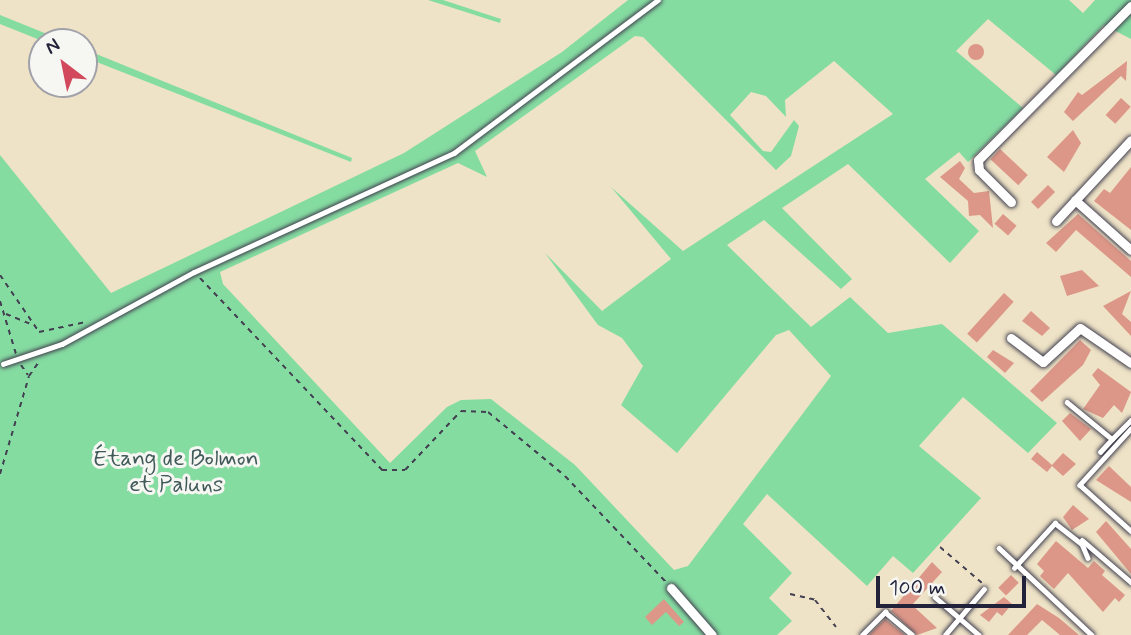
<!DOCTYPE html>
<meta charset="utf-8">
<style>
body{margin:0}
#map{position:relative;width:1131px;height:635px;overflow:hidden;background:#eee3c6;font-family:Mynerve,sans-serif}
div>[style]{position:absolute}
.green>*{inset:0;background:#85dca1}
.building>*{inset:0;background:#dc9788;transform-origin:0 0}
.round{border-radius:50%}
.path>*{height:2px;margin-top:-1px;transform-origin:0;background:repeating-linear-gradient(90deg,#413f50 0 5px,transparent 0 10px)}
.roads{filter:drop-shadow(0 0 2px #413f50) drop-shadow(0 0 2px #413f50)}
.service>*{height:4.5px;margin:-2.25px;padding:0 2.25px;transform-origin:2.25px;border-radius:2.25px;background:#fff}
.minor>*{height:9px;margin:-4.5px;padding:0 4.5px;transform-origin:4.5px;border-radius:4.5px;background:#fff}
span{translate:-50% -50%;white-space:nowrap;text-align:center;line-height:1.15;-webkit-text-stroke:6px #f6f6f2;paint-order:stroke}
.park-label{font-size:23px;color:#405a5a}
.north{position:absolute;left:28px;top:28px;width:70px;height:70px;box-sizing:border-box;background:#f6f6f2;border:2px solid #a1a1a9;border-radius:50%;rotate:328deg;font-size:19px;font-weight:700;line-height:28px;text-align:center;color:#22223b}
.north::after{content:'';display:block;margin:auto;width:24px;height:32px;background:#d1495b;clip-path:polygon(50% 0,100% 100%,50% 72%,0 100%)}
.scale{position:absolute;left:876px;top:576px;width:150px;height:32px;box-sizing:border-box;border:4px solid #22223b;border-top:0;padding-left:9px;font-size:21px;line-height:24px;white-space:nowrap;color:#22223b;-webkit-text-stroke:5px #f6f6f2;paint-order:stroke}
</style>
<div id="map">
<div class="green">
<i style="clip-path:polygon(428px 0,443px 0,501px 19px,500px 23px)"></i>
<i style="clip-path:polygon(evenodd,628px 0,1069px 0,1083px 13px,1095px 0,1131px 0,1131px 39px,1104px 25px,1056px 75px,988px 19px,956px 51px,1023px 108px,968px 162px,959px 152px,925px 179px,979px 231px,950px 263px,848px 164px,782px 208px,852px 279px,841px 289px,764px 220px,727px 245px,811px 327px,850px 297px,888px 333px,942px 324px,1057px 423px,1028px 453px,963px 397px,919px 446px,981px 498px,913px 573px,893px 556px,867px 586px,767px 494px,743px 524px,792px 573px,769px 598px,792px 621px,777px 635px,0 635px,0 155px,111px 293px,404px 153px,562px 52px,628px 0,635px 36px,643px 37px,776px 170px,791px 156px,799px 126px,794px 120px,771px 152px,763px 151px,730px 115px,751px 92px,766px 96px,786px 117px,785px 100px,834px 61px,893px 114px,683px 251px,611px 187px,671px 259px,602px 311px,545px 253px,598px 325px,622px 338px,643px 366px,621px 405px,677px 453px,776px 335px,789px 330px,831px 376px,688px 566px,674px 570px,575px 465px,491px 399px,461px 400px,447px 407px,390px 463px,223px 284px,220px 272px,458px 163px,487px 177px,475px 151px,635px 36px)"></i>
<i style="clip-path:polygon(0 15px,67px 42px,45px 42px,0 24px)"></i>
<i style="clip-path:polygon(84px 49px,352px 158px,351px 162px,84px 57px)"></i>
</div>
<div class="building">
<i class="round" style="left:968px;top:44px;width:16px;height:16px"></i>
<i style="clip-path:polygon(1127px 61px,1126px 81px,1121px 76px,1073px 121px,1064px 112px,1078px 92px,1082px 95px)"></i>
<i style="left:1121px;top:98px;width:13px;height:23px;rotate:42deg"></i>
<i style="clip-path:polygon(1073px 130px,1081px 143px,1064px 172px,1047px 157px)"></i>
<i style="left:1000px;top:149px;width:38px;height:14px;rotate:43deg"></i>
<i style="clip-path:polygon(960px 161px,965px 168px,959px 179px,974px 193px,989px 191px,993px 228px,980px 215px,969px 216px,968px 201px,940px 177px)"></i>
<i style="clip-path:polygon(1131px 167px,1131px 230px,1094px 201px,1104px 189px,1110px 193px)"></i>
<i style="left:1048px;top:185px;width:10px;height:24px;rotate:45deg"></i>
<i style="left:1003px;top:214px;width:18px;height:13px;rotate:41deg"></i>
<i style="clip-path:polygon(1078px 214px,1131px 261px,1131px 277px,1076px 230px,1056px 252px,1046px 243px)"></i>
<i style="clip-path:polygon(1082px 270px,1099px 286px,1067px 296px,1060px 276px)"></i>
<i style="clip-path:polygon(1131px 291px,1122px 314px,1131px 322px,1131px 336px,1103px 306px)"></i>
<i style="left:1004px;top:293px;width:13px;height:55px;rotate:42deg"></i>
<i style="clip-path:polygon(1031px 311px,1050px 328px,1042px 336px,1022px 321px)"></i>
<i style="clip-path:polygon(1080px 340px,1091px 350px,1083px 365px,1042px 402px,1030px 391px)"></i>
<i style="clip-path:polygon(993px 350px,1014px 363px,1005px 373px,987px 357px)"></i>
<i style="clip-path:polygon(1098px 368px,1131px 392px,1122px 413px,1114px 405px,1103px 418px,1083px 409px,1100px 385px,1092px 375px)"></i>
<i style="clip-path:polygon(1070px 413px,1091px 429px,1080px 441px,1062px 421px)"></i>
<i style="clip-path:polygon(1037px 452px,1052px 465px,1063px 453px,1076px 464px,1063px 476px,1052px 466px,1047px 472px,1031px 459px)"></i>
<i style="clip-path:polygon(1109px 466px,1131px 487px,1131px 502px,1096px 480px)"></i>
<i style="clip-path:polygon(1073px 505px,1089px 519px,1072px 530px,1063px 517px)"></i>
<i style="clip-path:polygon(1106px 521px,1131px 549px,1131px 574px,1096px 532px)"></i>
<i style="clip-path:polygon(1056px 541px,1088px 568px,1094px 561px,1105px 571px,1102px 575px,1125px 595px,1119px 602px,1115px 598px,1103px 612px,1068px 573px,1054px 589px,1040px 576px,1044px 571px,1037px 564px)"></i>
<i style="clip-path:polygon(932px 562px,942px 572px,912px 605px,937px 628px,917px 635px,891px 611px)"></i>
<i style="left:1011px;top:575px;width:11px;height:18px;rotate:45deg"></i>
<i style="clip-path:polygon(1004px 597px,1012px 604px,1002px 616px,997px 612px,989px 622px,980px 615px)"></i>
<i style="clip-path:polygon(664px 599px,684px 622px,679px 626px,666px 612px,652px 625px,645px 617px)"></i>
<i style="clip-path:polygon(1037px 604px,1059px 618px,1079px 635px,1060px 635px,1042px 620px,1027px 635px,1008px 635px)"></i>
<i style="clip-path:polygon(885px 619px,905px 635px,869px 635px)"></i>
</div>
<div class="path">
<i style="left:0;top:275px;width:69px;rotate:55.6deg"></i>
<i style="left:39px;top:332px;width:48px;rotate:-12deg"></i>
<i style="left:200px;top:278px;width:265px;rotate:46.5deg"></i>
<i style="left:382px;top:470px;width:23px"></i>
<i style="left:405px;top:470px;width:81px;rotate:-46.5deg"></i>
<i style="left:461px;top:411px;width:27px;rotate:2deg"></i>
<i style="left:488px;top:412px;width:100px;rotate:39.7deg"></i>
<i style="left:565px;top:476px;width:146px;rotate:46.4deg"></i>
<i style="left:0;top:301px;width:55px;rotate:73.2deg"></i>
<i style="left:6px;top:314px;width:29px;rotate:22deg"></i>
<i style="left:21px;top:365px;width:12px;rotate:55deg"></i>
<i style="left:0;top:474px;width:102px;rotate:-73.5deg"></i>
<i style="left:29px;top:376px;width:19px;rotate:-55deg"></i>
<i style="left:940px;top:547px;width:55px;rotate:40.6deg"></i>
<i style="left:790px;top:594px;width:26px;rotate:13deg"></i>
<i style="left:815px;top:600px;width:34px;rotate:52deg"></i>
</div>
<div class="roads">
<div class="service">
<i style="left:3px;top:364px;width:62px;rotate:-18.7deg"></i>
<i style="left:62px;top:344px;width:150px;rotate:-28.6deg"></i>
<i style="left:194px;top:272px;width:286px;rotate:-24.6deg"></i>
<i style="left:454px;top:153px;width:255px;rotate:-36.9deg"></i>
<i style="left:1067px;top:402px;width:58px;rotate:39.4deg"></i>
<i style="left:1112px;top:439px;width:27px;rotate:-45deg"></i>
<i style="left:1131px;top:429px;width:76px;rotate:132.3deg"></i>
<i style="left:1080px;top:485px;width:69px;rotate:42deg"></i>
<i style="left:1100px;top:452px;width:18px;rotate:-47deg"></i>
<i style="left:1082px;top:540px;width:65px;rotate:40.6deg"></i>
<i style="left:999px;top:548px;width:127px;rotate:43.1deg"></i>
<i style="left:1014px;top:568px;width:61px;rotate:-47.7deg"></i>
<i style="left:1055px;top:523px;width:34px;rotate:38deg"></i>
<i style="left:1082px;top:544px;width:15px;rotate:67deg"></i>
<i style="left:935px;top:597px;width:58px;rotate:40.8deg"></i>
<i style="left:862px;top:635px;width:33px;rotate:-45deg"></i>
<i style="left:885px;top:612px;width:35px;rotate:40deg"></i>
<i style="left:945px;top:635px;width:60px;rotate:-49.7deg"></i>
</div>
<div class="minor">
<i style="left:1075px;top:200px;width:75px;rotate:41.8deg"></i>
<i style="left:1011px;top:202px;width:45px;rotate:-135deg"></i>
<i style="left:979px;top:170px;width:10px;rotate:-96deg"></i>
<i style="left:978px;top:160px;width:217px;rotate:-45.2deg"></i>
<i style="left:1056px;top:221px;width:110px;rotate:-47.2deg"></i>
<i style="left:1011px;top:338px;width:40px;rotate:37deg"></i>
<i style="left:1043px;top:362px;width:50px;rotate:-42.6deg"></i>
<i style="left:1080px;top:328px;width:62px;rotate:34.5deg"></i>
<i style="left:671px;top:588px;width:62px;rotate:48.9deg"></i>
</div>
</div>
<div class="park-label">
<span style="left:176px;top:472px">Étang de Bolmon<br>et Paluns</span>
</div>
<div class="north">N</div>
<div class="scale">100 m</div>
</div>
